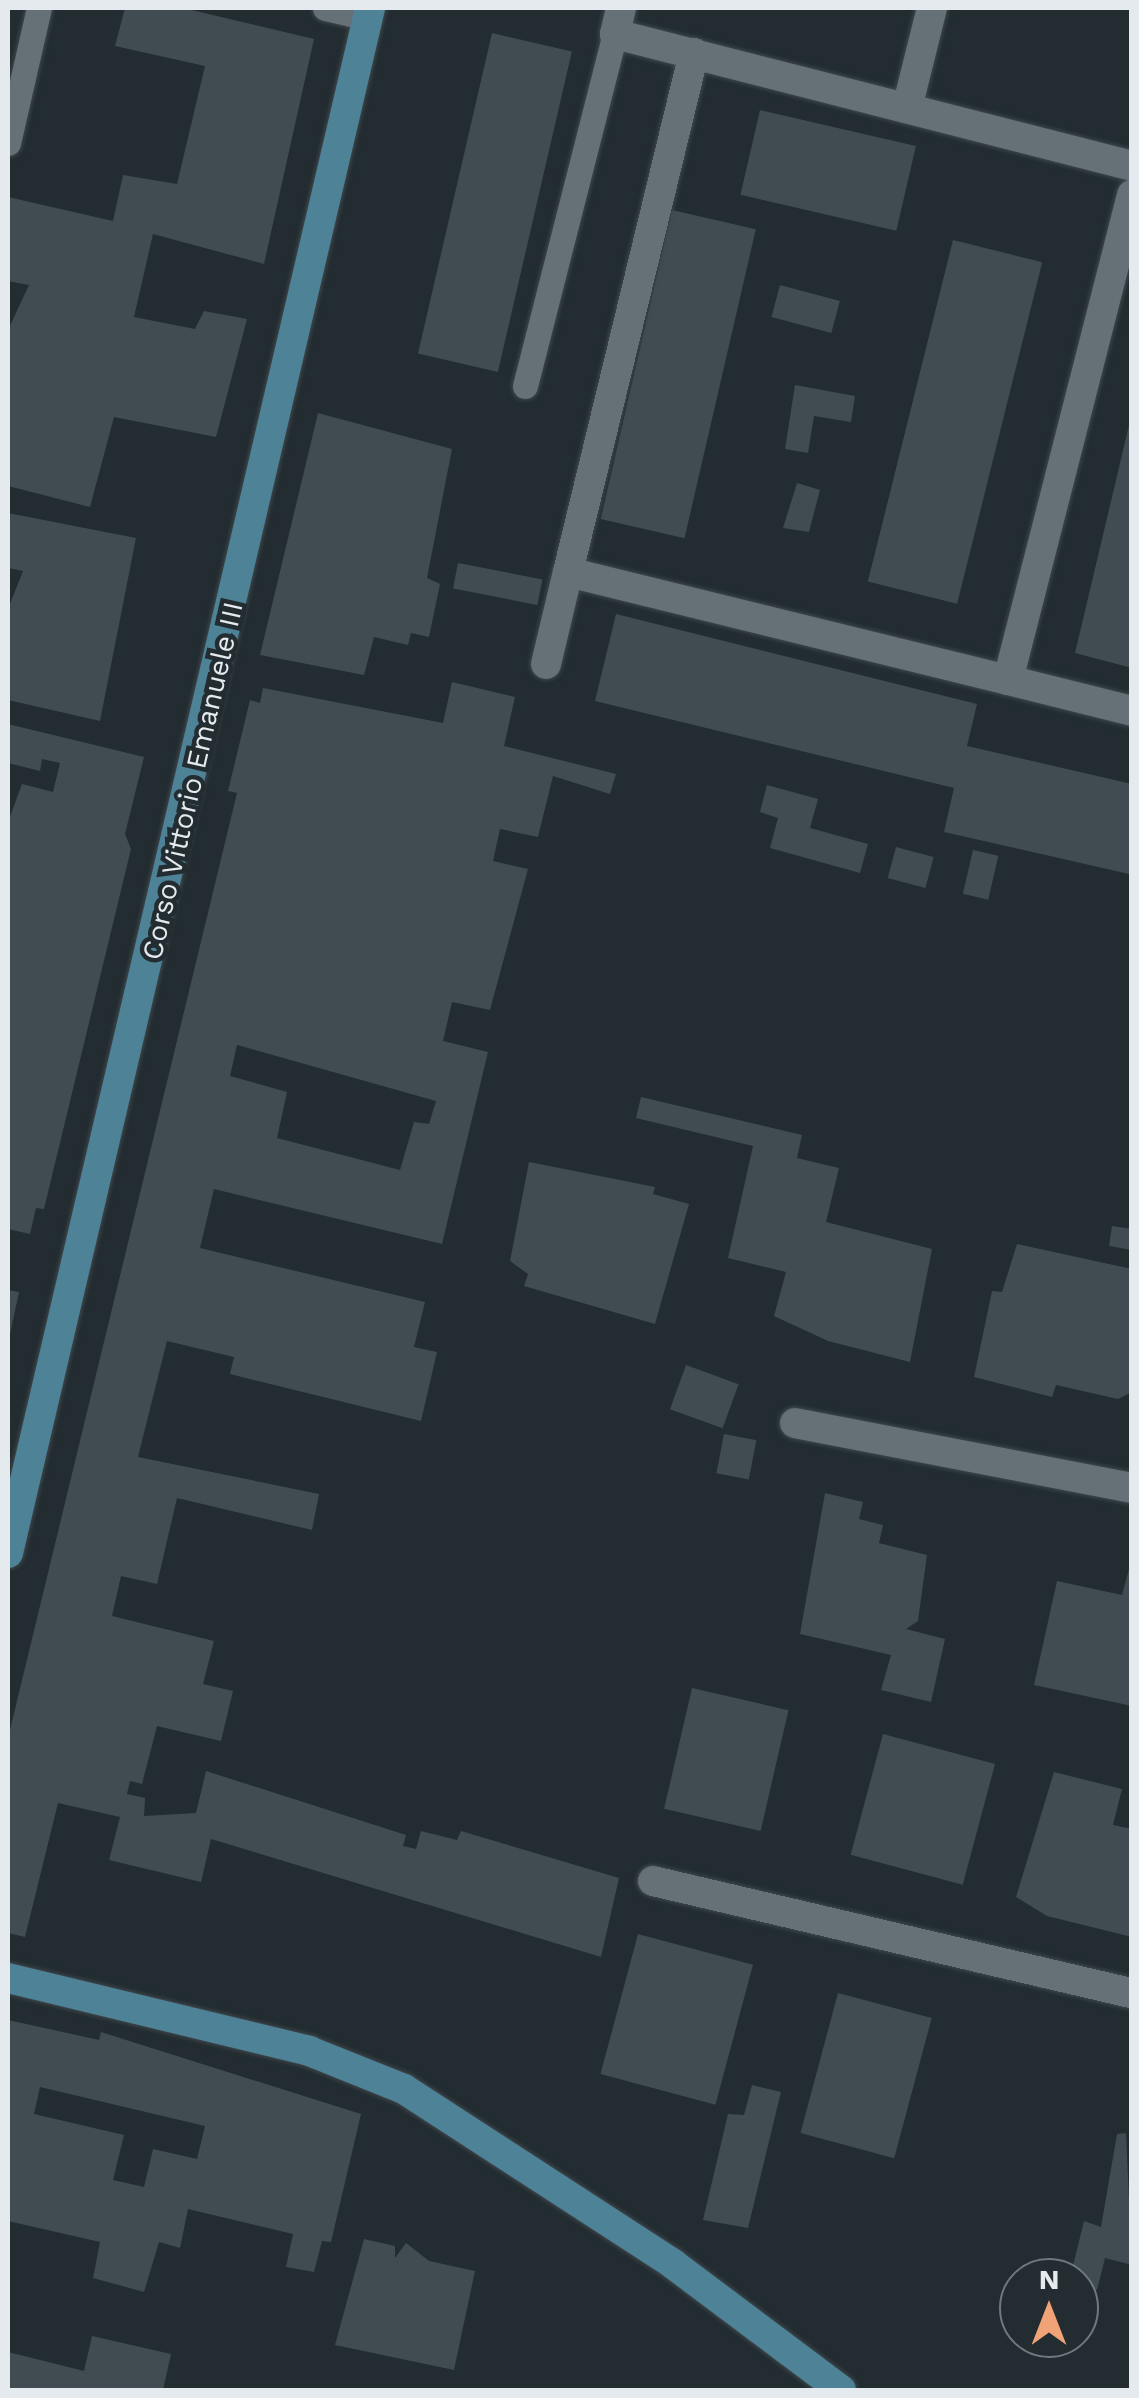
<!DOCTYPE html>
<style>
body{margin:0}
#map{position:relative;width:1139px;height:2398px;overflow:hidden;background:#222c31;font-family:"Work Sans",sans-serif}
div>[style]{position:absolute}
.building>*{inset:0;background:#414c52;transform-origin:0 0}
.roads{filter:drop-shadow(0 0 2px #3f474c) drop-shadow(0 0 2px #3f474c)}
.lane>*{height:25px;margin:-12.5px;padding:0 12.5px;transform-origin:12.5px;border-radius:12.5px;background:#667177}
.street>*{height:30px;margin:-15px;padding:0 15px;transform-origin:15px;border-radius:15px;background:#667177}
.secondary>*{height:30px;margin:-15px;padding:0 15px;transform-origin:15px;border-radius:15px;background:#4d8297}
span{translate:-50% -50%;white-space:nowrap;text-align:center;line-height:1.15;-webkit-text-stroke:9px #222c31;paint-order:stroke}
.street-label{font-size:28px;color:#e4eaee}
.frame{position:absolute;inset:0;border:10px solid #e4eaee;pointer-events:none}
.north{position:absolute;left:999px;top:2258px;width:100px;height:100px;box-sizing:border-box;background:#222c31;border:2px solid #70787d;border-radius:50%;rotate:0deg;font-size:28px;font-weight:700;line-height:40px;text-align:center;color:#e4eaee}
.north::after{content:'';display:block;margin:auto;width:35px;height:45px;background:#efa376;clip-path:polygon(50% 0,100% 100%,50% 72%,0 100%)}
</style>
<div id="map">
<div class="building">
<i style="clip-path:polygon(125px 8px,183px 8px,314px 39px,264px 264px,153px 234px,134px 317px,195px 329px,204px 311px,247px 319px,216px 437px,114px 417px,90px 507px,8px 486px,8px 330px,29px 285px,8px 281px,8px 197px,113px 221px,123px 175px,177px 184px,205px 66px,115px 46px)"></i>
<i style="left:492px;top:33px;width:82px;height:329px;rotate:13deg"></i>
<i style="left:760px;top:110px;width:160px;height:87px;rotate:13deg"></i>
<i style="left:672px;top:210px;width:86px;height:317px;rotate:13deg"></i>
<i style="left:953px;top:240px;width:92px;height:352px;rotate:14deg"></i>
<i style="left:780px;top:285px;width:62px;height:33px;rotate:15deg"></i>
<i style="clip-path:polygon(795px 385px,855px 396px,851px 422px,814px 416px,808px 453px,785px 449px)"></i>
<i style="clip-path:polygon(318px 413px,452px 449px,427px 578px,440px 584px,429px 637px,411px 633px,408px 645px,374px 637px,364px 675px,260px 655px)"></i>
<i style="clip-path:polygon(1130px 421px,1132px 421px,1132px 668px,1075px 653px)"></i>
<i style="clip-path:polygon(797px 483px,820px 490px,809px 532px,783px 528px)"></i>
<i style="clip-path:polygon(8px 513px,136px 538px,100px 721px,8px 700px,8px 609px,23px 571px,8px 568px)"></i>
<i style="left:458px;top:563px;width:86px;height:26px;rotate:11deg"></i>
<i style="clip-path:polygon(616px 614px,977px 704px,967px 746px,1132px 784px,1129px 874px,944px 832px,954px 788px,595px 701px)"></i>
<i style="clip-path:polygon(evenodd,452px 682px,515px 697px,504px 746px,616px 774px,610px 794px,553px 776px,538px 837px,500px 829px,493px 861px,528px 869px,490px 1010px,452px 1002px,443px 1041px,488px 1052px,442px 1244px,214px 1189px,200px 1248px,425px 1302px,414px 1347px,437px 1352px,421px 1421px,230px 1374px,234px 1357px,167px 1341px,138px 1457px,319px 1494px,312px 1530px,177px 1498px,157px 1584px,121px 1576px,112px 1616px,214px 1641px,203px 1684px,233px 1691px,221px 1741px,157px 1726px,142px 1784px,130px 1781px,127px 1794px,145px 1798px,144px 1816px,196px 1813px,206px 1771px,406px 1835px,403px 1846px,416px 1849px,421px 1831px,457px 1840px,461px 1831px,619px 1878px,601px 1957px,211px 1839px,201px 1882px,109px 1860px,120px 1817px,58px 1803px,25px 1937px,8px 1933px,8px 1738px,237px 793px,228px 791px,250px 700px,260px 703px,263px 688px,443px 723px,452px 682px,237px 1045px,436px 1101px,429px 1124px,414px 1122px,400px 1170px,277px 1138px,287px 1092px,230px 1076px,237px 1045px)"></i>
<i style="clip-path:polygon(8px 724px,144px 757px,125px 834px,131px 849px,44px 1209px,36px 1208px,30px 1234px,8px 1229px,8px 822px,22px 784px,53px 792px,60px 763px,42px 759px,40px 771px,8px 763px)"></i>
<i style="clip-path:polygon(767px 785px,818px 799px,810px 828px,868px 844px,860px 873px,770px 848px,778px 818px,760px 812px)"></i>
<i style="left:896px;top:847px;width:39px;height:32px;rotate:15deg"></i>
<i style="left:973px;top:850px;width:26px;height:45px;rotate:13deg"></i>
<i style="clip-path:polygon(641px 1097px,802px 1135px,797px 1158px,839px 1168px,826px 1222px,932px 1249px,910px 1362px,828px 1341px,774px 1316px,786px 1272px,728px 1258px,753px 1146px,636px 1118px)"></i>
<i style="clip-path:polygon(529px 1162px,655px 1187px,653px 1194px,689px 1204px,655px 1324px,524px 1286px,528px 1274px,510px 1261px)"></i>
<i style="clip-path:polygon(1112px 1226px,1132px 1229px,1132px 1250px,1109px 1246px)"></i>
<i style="clip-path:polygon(1017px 1244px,1132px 1269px,1130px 1393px,1118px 1399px,1056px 1385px,1052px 1397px,974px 1377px,992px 1291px,1002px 1292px)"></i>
<i style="clip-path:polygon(8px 1290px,19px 1292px,9px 1339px,8px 1338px)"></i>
<i style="left:686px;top:1365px;width:56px;height:47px;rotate:20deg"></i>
<i style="left:724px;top:1434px;width:33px;height:40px;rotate:11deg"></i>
<i style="clip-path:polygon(825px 1493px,863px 1502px,859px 1519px,883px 1525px,879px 1543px,927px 1555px,918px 1621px,906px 1629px,945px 1639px,931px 1702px,881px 1690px,891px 1655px,800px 1634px)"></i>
<i style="clip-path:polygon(1132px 1558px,1132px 1706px,1034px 1685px,1057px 1581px,1122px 1595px)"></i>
<i style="left:692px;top:1688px;width:99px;height:124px;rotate:13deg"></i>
<i style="left:883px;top:1734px;width:116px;height:125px;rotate:15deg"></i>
<i style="clip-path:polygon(1054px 1772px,1122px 1789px,1113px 1825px,1132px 1829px,1132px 1937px,1047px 1916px,1016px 1897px)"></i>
<i style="left:638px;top:1934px;width:119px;height:145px;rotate:15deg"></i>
<i style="left:838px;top:1993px;width:97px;height:145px;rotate:15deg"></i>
<i style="clip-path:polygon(evenodd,8px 2020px,99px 2040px,101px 2032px,361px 2114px,331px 2242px,322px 2241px,314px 2272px,286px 2267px,293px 2234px,188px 2209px,180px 2248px,159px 2242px,144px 2292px,93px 2278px,100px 2242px,8px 2221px,8px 2020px,40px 2087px,205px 2126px,197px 2159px,153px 2149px,144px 2187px,113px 2180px,124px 2135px,34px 2114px,40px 2087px)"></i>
<i style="clip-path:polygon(752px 2085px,781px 2092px,748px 2228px,703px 2220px,728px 2114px,744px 2115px)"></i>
<i style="clip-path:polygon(1126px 2133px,1132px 2265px,1105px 2258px,1097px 2290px,1070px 2278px,1084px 2221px,1101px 2227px,1117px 2134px)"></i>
<i style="clip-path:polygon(364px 2239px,395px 2246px,395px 2258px,406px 2243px,429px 2261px,475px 2271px,454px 2370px,335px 2345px)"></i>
<i style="clip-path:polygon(92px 2336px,171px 2354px,163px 2390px,8px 2390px,8px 2352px,84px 2371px)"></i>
</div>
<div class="roads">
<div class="lane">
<i style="left:325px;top:8px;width:44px;rotate:13.1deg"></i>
<i style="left:8px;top:143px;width:139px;rotate:-77.1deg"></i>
<i style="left:525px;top:386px;width:363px;rotate:-75.7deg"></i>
</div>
<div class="street">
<i style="left:621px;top:8px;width:27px;rotate:103deg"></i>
<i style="left:615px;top:34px;width:534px;rotate:14.32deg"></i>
<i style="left:694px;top:53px;width:534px;rotate:103.65deg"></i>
<i style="left:568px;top:572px;width:453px;rotate:13.8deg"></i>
<i style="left:1008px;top:680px;width:501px;rotate:-75.66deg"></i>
<i style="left:907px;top:108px;width:103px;rotate:-76deg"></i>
<i style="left:546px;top:664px;width:95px;rotate:-76.6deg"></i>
<i style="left:1008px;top:680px;width:128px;rotate:14deg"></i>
<i style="left:795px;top:1423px;width:343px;rotate:10.9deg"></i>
<i style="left:653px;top:1881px;width:492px;rotate:13.2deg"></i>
</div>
<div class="secondary">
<i style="left:8px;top:1553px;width:1587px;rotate:-76.81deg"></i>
<i style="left:8px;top:1978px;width:310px;rotate:13.6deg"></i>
<i style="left:309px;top:2051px;width:102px;rotate:21.8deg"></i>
<i style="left:404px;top:2089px;width:321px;rotate:33deg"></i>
<i style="left:673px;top:2264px;width:210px;rotate:36.9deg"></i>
</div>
</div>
<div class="street-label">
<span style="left:193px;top:781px;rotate:-77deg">Corso Vittorio Emanuele III</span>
</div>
<div class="frame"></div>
<div class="north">N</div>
</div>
